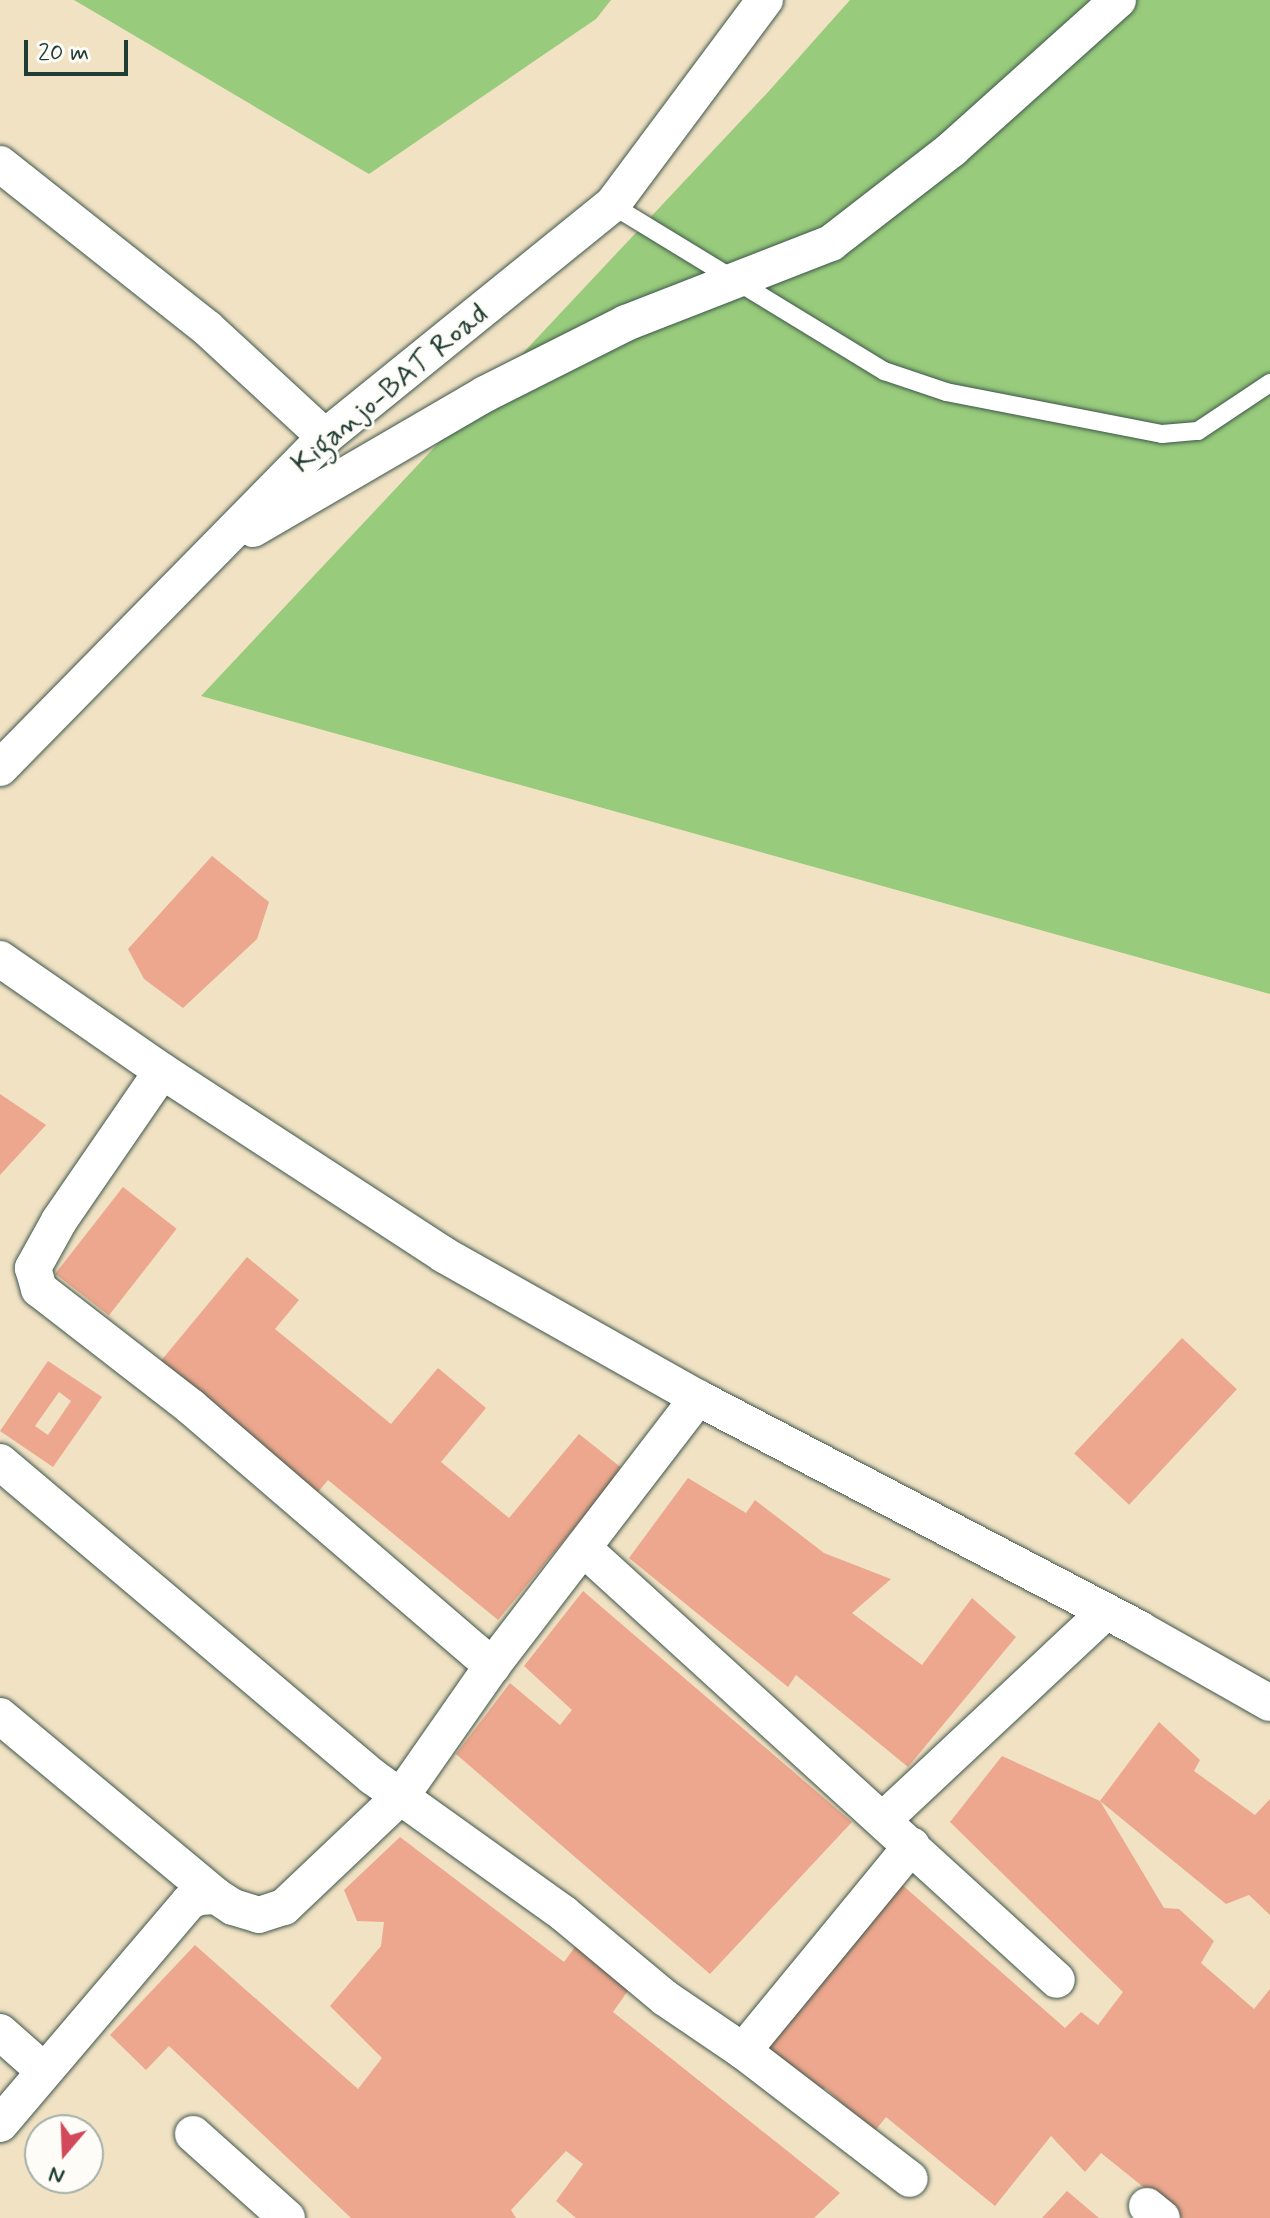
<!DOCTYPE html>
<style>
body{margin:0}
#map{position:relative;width:1270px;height:2218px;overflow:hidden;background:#f1e2c4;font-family:Mynerve,sans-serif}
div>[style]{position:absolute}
.green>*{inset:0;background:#98cb7c}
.building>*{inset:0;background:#eca78e;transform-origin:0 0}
.roads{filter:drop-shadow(0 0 2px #3e564a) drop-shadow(0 0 2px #3e564a)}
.service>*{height:18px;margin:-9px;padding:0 9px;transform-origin:9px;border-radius:9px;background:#fff}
.minor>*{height:36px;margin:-18px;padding:0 18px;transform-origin:18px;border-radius:18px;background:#fff}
span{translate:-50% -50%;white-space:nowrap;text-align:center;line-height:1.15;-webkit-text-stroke:6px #fdfcf7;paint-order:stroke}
.street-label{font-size:30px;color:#1f3d34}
.north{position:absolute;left:24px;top:2114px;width:80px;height:80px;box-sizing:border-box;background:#fdfcf7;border:2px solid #a4b0a9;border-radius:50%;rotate:199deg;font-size:22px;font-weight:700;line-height:32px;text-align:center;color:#1f3d34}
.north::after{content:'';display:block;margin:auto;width:28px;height:36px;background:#d1495b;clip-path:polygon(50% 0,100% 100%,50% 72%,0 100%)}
.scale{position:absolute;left:24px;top:40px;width:104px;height:36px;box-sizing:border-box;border:4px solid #1f3d34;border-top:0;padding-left:10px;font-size:24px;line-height:28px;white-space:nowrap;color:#1f3d34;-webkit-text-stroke:6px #fdfcf7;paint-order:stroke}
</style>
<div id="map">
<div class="green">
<i style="clip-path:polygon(74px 0,611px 0,596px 19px,369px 174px)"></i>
<i style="clip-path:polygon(850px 0,1270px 0,1270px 994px,201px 696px,769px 91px)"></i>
</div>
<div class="building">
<i style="clip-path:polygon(212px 856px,269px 902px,257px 939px,183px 1008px,144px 979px,128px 949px)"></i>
<i style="clip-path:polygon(0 1094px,46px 1125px,0 1175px)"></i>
<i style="left:123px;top:1187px;width:68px;height:110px;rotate:38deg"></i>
<i style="clip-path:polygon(247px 1257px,299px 1300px,275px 1329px,391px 1424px,438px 1368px,486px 1408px,441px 1462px,509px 1518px,579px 1434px,623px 1469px,498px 1620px,328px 1480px,318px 1492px,160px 1362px)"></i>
<i style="left:1182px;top:1338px;width:75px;height:158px;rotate:43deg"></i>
<i style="clip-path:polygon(evenodd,48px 1361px,102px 1397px,53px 1467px,0 1431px,48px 1361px,59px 1392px,71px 1401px,48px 1435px,35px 1426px,59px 1392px)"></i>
<i style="clip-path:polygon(688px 1478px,746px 1513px,755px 1500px,824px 1553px,891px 1579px,852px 1613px,922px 1665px,972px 1598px,1016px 1637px,908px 1767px,796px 1675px,788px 1687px,629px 1558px)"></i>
<i style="clip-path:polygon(583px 1591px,852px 1822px,710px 1974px,456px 1754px,510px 1683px,560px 1725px,572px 1710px,524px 1666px)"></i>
<i style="clip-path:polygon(1159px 1722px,1200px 1760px,1194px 1771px,1255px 1815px,1270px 1799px,1270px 1915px,1249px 1895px,1226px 1904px,1100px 1801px)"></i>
<i style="clip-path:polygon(1002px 1756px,1100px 1801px,1164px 1908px,1179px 1909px,1214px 1941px,1201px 1963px,1254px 2009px,1270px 1989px,1270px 2218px,1182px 2218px,1101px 2153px,1085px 2172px,1051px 2136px,995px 2206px,886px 2117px,874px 2132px,825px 2088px,821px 2095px,767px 2048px,891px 1875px,1065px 2028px,1081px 2012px,1098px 2025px,1123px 1992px,950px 1822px)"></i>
<i style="clip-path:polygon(400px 1837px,564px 1962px,580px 1940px,632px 1985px,613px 2012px,840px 2193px,814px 2218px,576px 2218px,556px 2201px,583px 2164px,566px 2151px,511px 2210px,516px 2218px,351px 2218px,169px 2046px,146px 2070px,110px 2035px,195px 1945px,358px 2089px,382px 2058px,330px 2006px,381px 1946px,384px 1922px,357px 1921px,344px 1890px)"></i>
<i style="clip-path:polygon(1067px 2191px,1099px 2218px,1042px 2218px)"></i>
</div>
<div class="roads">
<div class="service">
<i style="left:612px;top:205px;width:319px;rotate:31.4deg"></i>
<i style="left:884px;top:371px;width:65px;rotate:18.7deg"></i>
<i style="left:946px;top:392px;width:220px;rotate:11deg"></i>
<i style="left:1162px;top:434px;width:36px;rotate:-5deg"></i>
<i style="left:1198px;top:431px;width:87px;rotate:-33.7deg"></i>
</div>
<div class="minor">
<i style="left:0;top:164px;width:264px;rotate:38.4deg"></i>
<i style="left:207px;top:328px;width:161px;rotate:42.7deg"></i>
<i style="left:253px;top:529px;width:268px;rotate:-30.2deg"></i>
<i style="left:485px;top:394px;width:158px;rotate:-26.7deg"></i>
<i style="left:626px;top:323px;width:220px;rotate:-21.3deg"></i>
<i style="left:831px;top:243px;width:153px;rotate:-37.8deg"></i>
<i style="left:952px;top:149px;width:223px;rotate:-41.9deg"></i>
<i style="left:0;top:768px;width:464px;rotate:-45.5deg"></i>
<i style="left:325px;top:437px;width:369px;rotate:-39deg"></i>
<i style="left:612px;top:205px;width:256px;rotate:-53.3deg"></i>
<i style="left:0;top:959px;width:197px;rotate:34.7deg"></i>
<i style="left:162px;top:1071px;width:337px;rotate:33.1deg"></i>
<i style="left:444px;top:1255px;width:291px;rotate:29.4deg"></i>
<i style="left:698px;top:1398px;width:498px;rotate:27.6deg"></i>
<i style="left:1139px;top:1629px;width:150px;rotate:29.5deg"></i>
<i style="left:162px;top:1071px;width:182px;rotate:124.5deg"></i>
<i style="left:59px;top:1221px;width:54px;rotate:119deg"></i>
<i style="left:33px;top:1268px;width:22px;rotate:74deg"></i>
<i style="left:39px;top:1289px;width:191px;rotate:37.8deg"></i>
<i style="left:190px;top:1406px;width:399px;rotate:40.7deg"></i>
<i style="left:0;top:1462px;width:488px;rotate:40.2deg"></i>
<i style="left:373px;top:1777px;width:234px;rotate:35.6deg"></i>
<i style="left:563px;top:1913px;width:133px;rotate:39.8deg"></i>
<i style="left:665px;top:1998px;width:94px;rotate:34.2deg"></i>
<i style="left:743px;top:2051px;width:266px;rotate:-50.6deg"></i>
<i style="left:583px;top:1548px;width:641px;rotate:42.35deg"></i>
<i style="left:0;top:1716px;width:281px;rotate:39.8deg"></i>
<i style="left:883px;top:1820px;width:304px;rotate:-43.1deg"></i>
<i style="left:0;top:2032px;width:57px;rotate:41.5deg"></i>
<i style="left:743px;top:2051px;width:210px;rotate:37.5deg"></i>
<i style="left:0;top:2124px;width:292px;rotate:-49.6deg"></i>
<i style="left:189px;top:1902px;width:11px;rotate:-27deg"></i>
<i style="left:199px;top:1897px;width:17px;rotate:-3deg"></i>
<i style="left:216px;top:1896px;width:20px;rotate:33deg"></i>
<i style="left:233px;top:1907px;width:27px;rotate:17deg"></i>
<i style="left:259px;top:1915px;width:26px;rotate:-18deg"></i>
<i style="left:284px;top:1907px;width:163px;rotate:-43.5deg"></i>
<i style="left:402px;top:1795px;width:157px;rotate:-55.1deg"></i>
<i style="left:492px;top:1666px;width:338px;rotate:-52.5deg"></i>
<i style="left:193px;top:2134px;width:126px;rotate:41.8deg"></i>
<i style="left:1147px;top:2206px;width:19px;rotate:39deg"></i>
</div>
</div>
<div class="street-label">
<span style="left:390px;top:389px;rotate:-40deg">Kiganjo-BAT Road</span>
</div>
<div class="north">N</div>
<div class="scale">20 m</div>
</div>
